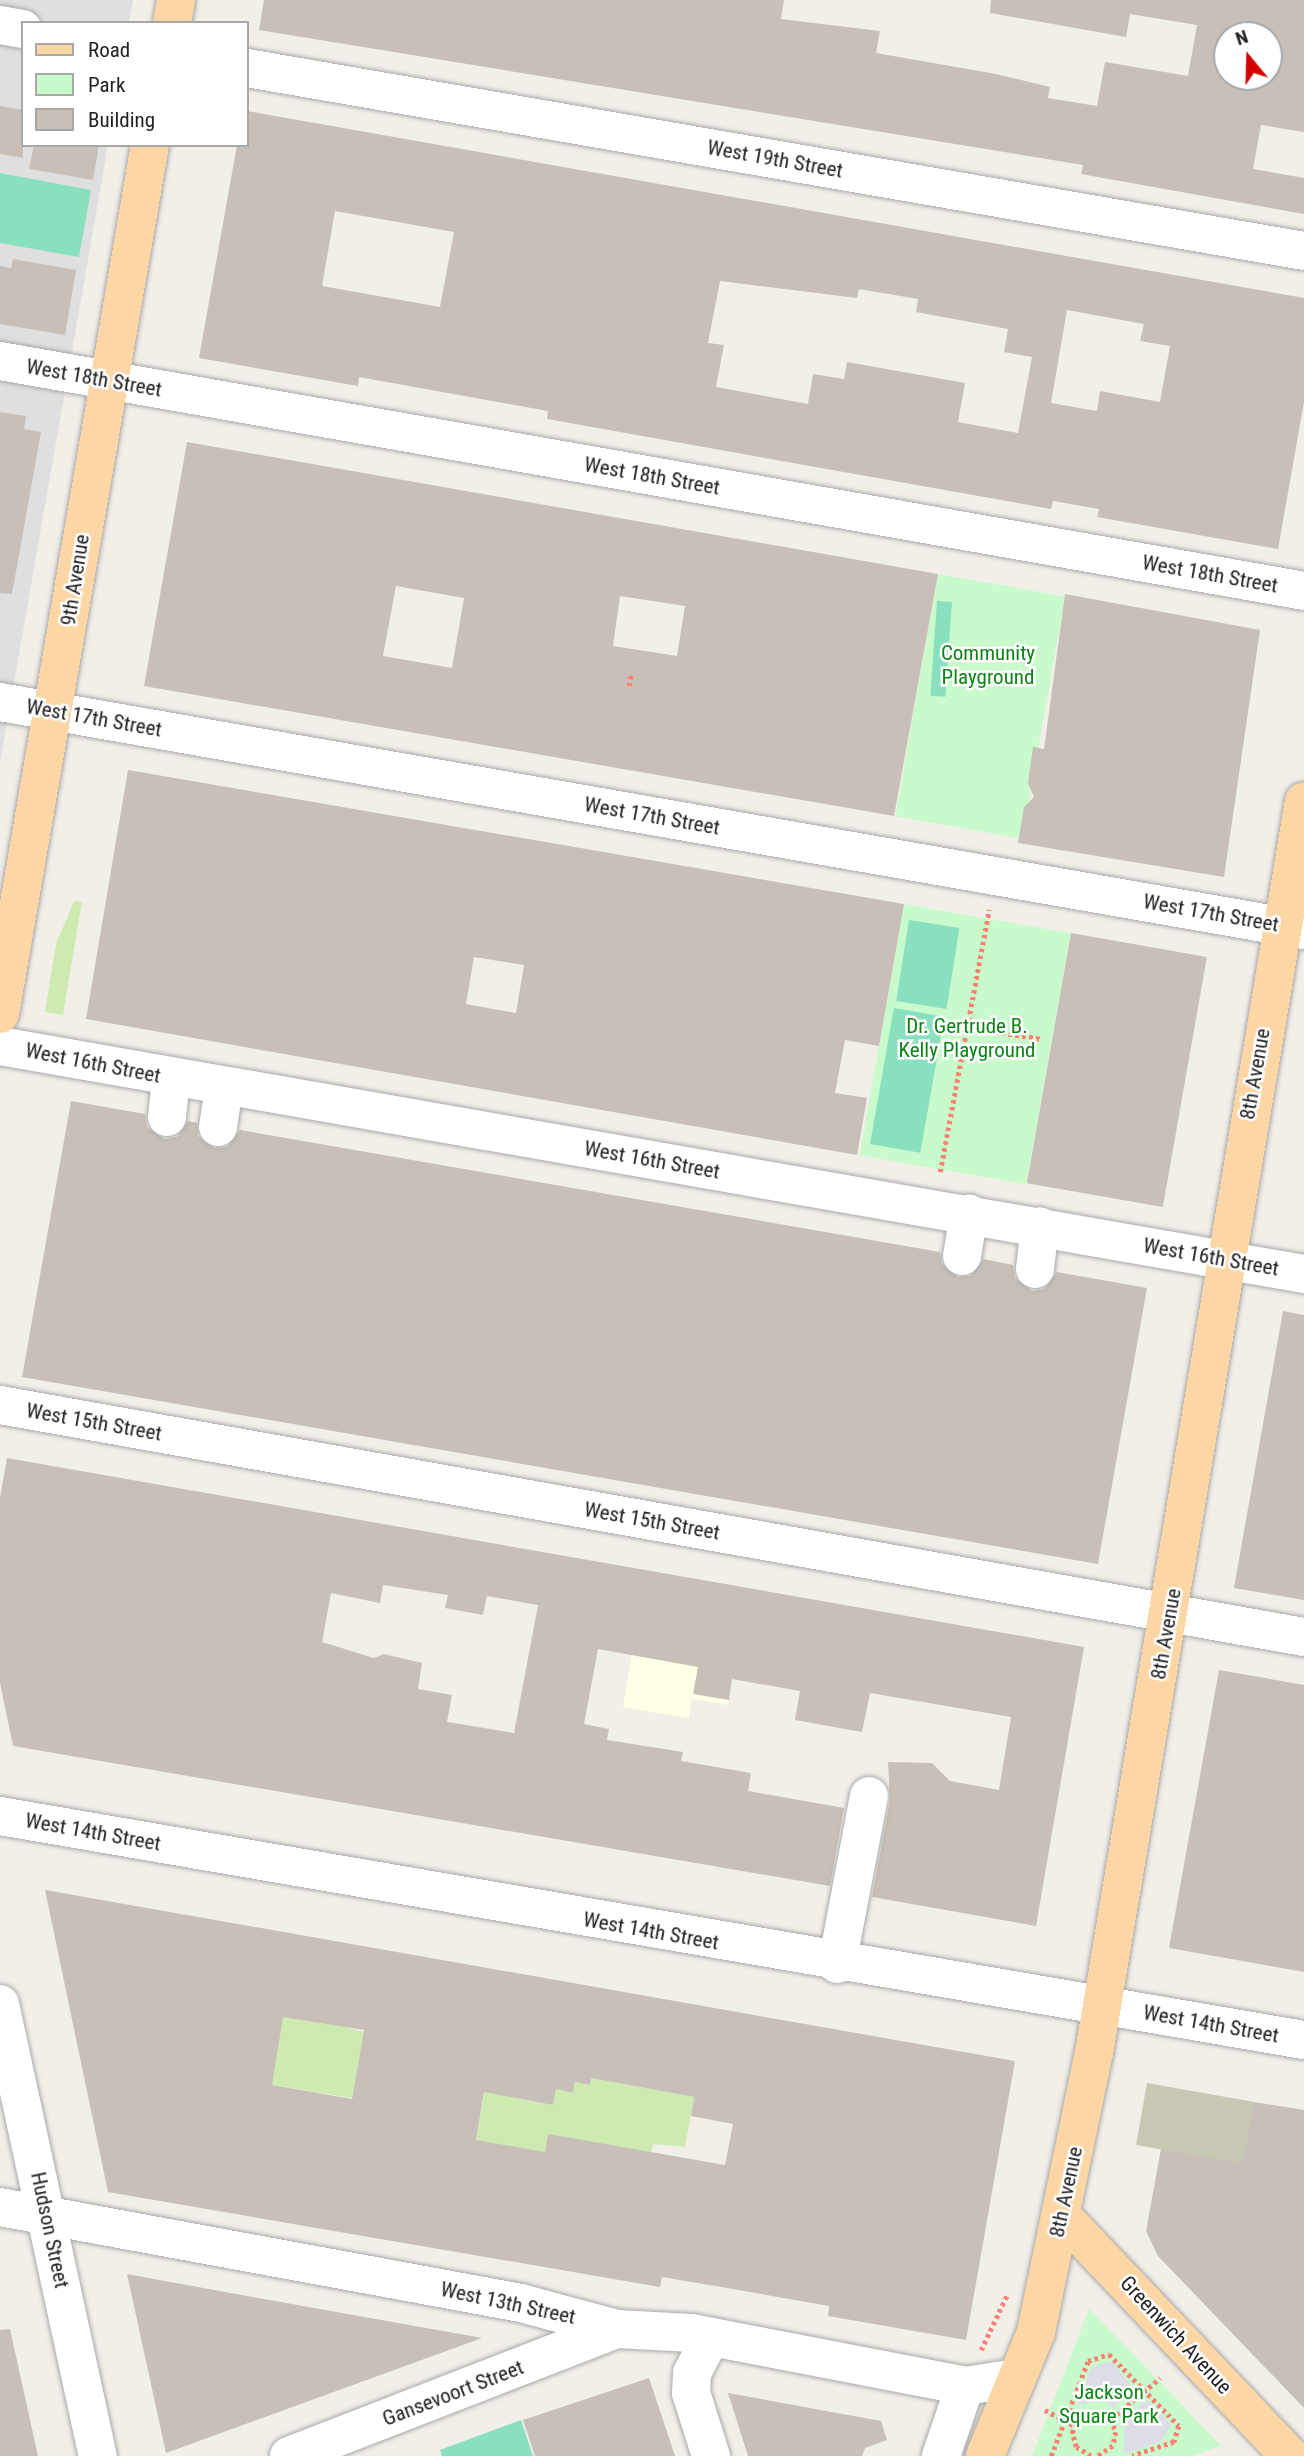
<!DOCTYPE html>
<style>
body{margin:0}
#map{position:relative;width:1304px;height:2456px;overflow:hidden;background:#f2efe9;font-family:"Roboto Condensed",sans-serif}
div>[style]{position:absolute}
.residential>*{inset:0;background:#e0dfdf}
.education>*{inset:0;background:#ffffe5}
.construction>*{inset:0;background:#c7c7b4;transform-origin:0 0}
.grass>*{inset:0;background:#cdebb0}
.park>*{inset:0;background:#c8facc;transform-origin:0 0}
.pitch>*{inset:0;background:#88e0be;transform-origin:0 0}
.plaza>*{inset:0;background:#dddde8}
.building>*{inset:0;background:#c7bfb8;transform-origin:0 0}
.path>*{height:4.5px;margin-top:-2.25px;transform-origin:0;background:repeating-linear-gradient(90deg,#fa8072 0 3.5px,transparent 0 7px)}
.roads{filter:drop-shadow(0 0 2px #a9a9a9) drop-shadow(0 0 2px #a9a9a9)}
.minor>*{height:38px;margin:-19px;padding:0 19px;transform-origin:19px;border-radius:19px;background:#fff}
.major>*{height:38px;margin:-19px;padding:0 19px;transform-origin:19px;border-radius:19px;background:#fcd6a4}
span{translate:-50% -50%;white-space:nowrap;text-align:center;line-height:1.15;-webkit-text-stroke:5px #fff;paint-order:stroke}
.street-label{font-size:21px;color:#222}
.park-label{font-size:21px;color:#0c8416}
.legend{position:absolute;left:21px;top:21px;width:228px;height:126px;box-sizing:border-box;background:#fff;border:2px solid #a7a7a7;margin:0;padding:9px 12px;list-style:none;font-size:21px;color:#222}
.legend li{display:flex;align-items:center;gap:14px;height:35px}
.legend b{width:35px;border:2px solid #a7a7a7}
.north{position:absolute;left:1213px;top:21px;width:70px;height:70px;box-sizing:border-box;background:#fff;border:2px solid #a7a7a7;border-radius:50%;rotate:341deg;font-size:19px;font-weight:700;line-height:28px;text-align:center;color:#222}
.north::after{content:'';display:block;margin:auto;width:24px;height:32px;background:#d40000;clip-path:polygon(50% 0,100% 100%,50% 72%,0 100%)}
</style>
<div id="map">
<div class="residential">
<i style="clip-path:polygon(0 0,133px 0,129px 23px,23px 23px,23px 145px,108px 145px,0 763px)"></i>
</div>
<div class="education">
<i style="clip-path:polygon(646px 1571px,735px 1664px,728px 1705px,692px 1699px,689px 1718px,623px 1707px)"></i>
</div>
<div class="construction">
<i style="left:1147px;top:2083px;width:109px;height:63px;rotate:10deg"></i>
</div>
<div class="grass">
<i style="clip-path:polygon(74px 901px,82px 902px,63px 1015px,45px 1012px,56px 944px)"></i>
<i style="clip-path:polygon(284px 2006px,348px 2010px,345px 2027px,364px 2032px,352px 2098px,267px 2084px)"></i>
<i style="clip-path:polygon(488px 2073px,523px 2079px,520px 2099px,553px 2105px,556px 2089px,573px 2093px,575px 2082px,590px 2085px,591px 2078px,694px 2097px,685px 2147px,653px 2144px,640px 2219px,545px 2152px,521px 2148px,518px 2160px,476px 2141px)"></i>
</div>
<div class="park">
<i style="left:938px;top:574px;width:129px;height:246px;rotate:10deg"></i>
<i style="left:904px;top:904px;width:169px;height:255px;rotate:10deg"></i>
<i style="clip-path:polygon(1089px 2309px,1161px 2383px,1221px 2446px,1191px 2456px,1032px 2456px)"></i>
</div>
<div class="pitch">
<i style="clip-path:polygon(0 173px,91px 190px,79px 257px,0 243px)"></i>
<i style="left:937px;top:601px;width:15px;height:95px;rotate:4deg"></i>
<i style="left:909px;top:920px;width:51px;height:82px;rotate:9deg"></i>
<i style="left:894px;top:1008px;width:51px;height:138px;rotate:10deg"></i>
<i style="clip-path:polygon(521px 2420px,533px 2456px,442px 2456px,440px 2450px)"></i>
</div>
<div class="plaza">
<i style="clip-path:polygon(1112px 2361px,1132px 2386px,1114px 2408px,1104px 2401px,1076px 2405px,1091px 2367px)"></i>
<i style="clip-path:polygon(1147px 2400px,1171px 2424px,1161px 2442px,1124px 2454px,1124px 2419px)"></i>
</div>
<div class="building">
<i style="clip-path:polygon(evenodd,264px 0,784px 0,781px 19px,880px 31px,876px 53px,996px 74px,1050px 87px,1048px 98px,1097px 106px,1105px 62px,1188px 76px,1197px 25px,1130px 14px,1126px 37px,990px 13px,991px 0,1304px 0,1304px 132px,1261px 125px,1253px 169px,1304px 178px,1304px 214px,1081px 174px,1083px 165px,259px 30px,264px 0,1227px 35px,1269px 35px,1269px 77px,1227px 77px,1227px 35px)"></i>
<i style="clip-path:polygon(0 106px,23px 110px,23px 158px,0 154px)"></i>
<i style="clip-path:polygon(evenodd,247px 111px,1304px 298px,1304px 402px,1278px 549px,1097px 517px,1099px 509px,1053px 501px,1051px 509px,547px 419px,548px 411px,359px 377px,358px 386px,199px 358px,237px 145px,247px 145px,247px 111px,335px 211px,454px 232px,440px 307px,322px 286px,335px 211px,247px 111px,720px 281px,857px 298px,859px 289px,918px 299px,916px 312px,1008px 329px,1004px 352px,1032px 357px,1018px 433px,958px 422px,965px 383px,847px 362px,844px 379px,813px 374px,808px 404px,716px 387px,724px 345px,708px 343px,720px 281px,247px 111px,1067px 310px,1144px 324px,1140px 341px,1170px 346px,1160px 402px,1100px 391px,1097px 411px,1051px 403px,1067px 310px)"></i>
<i style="clip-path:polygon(34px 145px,99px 145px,93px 180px,29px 169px)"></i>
<i style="clip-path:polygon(13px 259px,76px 270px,65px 335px,0 324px,0 266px,11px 268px)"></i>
<i style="clip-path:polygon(0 412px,26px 416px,24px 429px,41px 432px,12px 594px,0 593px)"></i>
<i style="clip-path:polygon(evenodd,187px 442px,938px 574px,894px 816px,144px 686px,187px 442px,396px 586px,464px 598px,452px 668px,383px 656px,396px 586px,187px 442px,620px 596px,685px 606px,677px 656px,613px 646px,620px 596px)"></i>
<i style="clip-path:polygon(1065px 594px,1260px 630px,1224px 877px,1018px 843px,1024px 807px,1034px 797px,1028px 783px,1033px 747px,1044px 749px)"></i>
<i style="clip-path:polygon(evenodd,128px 770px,904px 904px,879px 1046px,845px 1040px,835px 1093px,867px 1098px,857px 1155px,86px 1019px,128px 770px,474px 957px,524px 965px,516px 1013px,466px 1004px,474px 957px)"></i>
<i style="left:1071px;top:933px;width:138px;height:254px;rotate:10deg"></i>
<i style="clip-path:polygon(71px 1101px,145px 1114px,147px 1127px,164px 1139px,177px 1137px,188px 1121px,197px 1123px,198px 1136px,214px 1148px,227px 1147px,240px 1130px,940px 1252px,942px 1264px,958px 1277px,970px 1276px,984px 1259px,1013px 1265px,1015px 1278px,1032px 1291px,1044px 1289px,1057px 1272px,1147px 1288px,1098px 1564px,22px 1377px)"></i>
<i style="clip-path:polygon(1283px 1311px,1304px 1315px,1304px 1600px,1234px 1588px)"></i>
<i style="clip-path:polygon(evenodd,7px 1458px,1084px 1647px,1036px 1926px,872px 1897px,890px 1800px,888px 1762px,932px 1763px,950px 1781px,999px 1790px,1011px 1717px,870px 1693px,862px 1732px,795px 1720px,800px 1691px,732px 1679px,729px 1700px,693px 1694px,698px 1667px,598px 1649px,584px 1724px,609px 1729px,607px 1740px,683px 1752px,681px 1761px,751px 1773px,748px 1791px,844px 1808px,830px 1886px,13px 1746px,0 1683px,0 1498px,7px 1458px,383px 1585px,448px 1595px,445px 1608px,483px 1615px,487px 1596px,538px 1605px,514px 1733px,447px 1722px,452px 1695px,418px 1689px,422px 1663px,384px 1654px,374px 1658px,322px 1642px,331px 1593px,380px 1603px,383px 1585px)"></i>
<i style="clip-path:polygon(1219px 1670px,1304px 1685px,1304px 1972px,1169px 1948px)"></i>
<i style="clip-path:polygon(evenodd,45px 1890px,1015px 2061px,966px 2340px,828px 2316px,829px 2306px,733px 2289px,662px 2277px,660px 2287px,108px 2192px,45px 1890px,283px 2017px,364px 2030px,352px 2099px,272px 2085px,283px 2017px,45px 1890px,591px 2078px,694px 2097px,691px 2116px,733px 2124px,725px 2165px,548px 2134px,545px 2152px,476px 2140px,484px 2092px,553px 2105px,556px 2089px,573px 2093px,575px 2082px,590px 2085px,591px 2078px)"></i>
<i style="clip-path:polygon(1254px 2102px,1304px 2110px,1304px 2408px,1158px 2256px,1146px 2231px,1161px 2149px,1243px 2163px)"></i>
<i style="clip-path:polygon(127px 2274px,236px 2294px,482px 2338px,166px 2453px)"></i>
<i style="clip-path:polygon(10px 2329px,38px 2456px,0 2456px,0 2330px)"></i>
<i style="clip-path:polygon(649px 2378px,675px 2456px,535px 2456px,523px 2420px)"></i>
<i style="clip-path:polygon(728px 2393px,881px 2421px,887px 2440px,865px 2448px,862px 2456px,748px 2456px)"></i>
</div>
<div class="path">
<i style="left:629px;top:686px;width:13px;rotate:-81deg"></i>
<i style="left:967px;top:1027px;width:76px;rotate:9.1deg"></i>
<i style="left:940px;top:1172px;width:267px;rotate:-79.4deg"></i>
<i style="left:981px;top:2350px;width:61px;rotate:-64.7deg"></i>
<i style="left:1045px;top:2410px;width:32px;rotate:28deg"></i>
<i style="left:1111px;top:2419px;width:64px;rotate:-39.9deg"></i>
<i style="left:1051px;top:2456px;width:102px;rotate:-68.7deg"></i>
<i style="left:1088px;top:2361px;width:22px;rotate:-18deg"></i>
<i style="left:1109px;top:2354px;width:100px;rotate:45.8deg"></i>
<i style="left:1179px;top:2426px;width:17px;rotate:107deg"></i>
<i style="left:1174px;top:2442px;width:44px;rotate:161.6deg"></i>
<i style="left:1091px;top:2456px;width:17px;rotate:-149deg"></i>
<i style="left:1076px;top:2447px;width:15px;rotate:-106deg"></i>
<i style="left:1072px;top:2433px;width:15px;rotate:-70deg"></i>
<i style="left:1077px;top:2419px;width:15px;rotate:-28deg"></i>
<i style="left:1090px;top:2412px;width:22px;rotate:18deg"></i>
<i style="left:1111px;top:2419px;width:14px;rotate:69deg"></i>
<i style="left:1116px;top:2432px;width:14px;rotate:102deg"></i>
<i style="left:1113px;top:2446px;width:18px;rotate:146deg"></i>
</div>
<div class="roads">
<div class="minor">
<i style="left:0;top:25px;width:23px;rotate:10deg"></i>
<i style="left:247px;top:68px;width:1073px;rotate:9.82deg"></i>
<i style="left:0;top:361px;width:1324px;rotate:10deg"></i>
<i style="left:0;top:702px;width:1324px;rotate:9.92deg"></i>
<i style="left:0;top:1046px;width:1324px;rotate:9.92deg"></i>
<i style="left:167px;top:1117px;width:39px;rotate:-84deg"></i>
<i style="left:218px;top:1127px;width:40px;rotate:-81.5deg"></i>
<i style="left:962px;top:1256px;width:43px;rotate:-80.5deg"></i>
<i style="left:1035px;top:1269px;width:43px;rotate:-83.4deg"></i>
<i style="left:0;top:1405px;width:1324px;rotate:10.09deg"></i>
<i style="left:0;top:1816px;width:1323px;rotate:9.75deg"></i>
<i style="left:837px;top:1964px;width:171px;rotate:-79.2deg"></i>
<i style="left:0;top:2004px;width:463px;rotate:77.8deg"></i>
<i style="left:0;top:2207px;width:530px;rotate:10.44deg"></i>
<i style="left:521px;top:2303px;width:99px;rotate:15.2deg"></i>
<i style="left:617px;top:2329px;width:74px;rotate:3.1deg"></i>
<i style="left:691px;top:2333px;width:279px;rotate:10.9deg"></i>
<i style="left:965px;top:2386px;width:52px;rotate:-8.9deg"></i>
<i style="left:289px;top:2456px;width:352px;rotate:-21.2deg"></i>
<i style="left:711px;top:2456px;width:66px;rotate:-107.6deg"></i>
<i style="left:691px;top:2393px;width:20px;rotate:-87deg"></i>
<i style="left:692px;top:2373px;width:41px;rotate:-62.2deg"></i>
<i style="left:941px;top:2456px;width:74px;rotate:-71.1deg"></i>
</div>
<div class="major">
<i style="left:172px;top:23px;width:23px;rotate:-80deg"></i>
<i style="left:0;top:1014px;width:882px;rotate:-80.21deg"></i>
<i style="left:1061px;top:2215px;width:332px;rotate:46.5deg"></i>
<i style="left:985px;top:2456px;width:134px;rotate:-67.6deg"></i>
<i style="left:1036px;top:2332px;width:285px;rotate:-78.3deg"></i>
<i style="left:1094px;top:2053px;width:1269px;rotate:-80.48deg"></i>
</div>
</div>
<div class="street-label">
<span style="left:775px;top:159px;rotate:10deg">West 19th Street</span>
<span style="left:94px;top:378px;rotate:10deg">West 18th Street</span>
<span style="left:652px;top:476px;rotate:10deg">West 18th Street</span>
<span style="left:1210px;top:574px;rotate:10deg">West 18th Street</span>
<span style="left:75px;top:580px;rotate:-81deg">9th Avenue</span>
<span style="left:94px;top:718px;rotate:10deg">West 17th Street</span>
<span style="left:652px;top:816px;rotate:10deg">West 17th Street</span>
<span style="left:1211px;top:913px;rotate:10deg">West 17th Street</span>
<span style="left:93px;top:1063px;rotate:11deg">West 16th Street</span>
<span style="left:1255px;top:1074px;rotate:-80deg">8th Avenue</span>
<span style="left:652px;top:1160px;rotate:10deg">West 16th Street</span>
<span style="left:1211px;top:1257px;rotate:10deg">West 16th Street</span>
<span style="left:94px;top:1422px;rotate:10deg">West 15th Street</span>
<span style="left:652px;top:1521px;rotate:10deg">West 15th Street</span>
<span style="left:1166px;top:1634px;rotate:-80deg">8th Avenue</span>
<span style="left:93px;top:1832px;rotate:10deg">West 14th Street</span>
<span style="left:651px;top:1931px;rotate:10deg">West 14th Street</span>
<span style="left:1211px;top:2024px;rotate:10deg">West 14th Street</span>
<span style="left:1066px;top:2192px;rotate:-78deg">8th Avenue</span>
<span style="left:50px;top:2230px;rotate:78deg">Hudson Street</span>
<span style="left:508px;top:2303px;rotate:12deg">West 13th Street</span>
<span style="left:1176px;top:2335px;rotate:47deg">Greenwich Avenue</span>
<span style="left:453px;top:2393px;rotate:-21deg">Gansevoort Street</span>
</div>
<div class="park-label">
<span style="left:988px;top:665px">Community<br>Playground</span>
<span style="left:967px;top:1038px">Dr. Gertrude B.<br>Kelly Playground</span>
<span style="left:1109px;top:2404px">Jackson<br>Square Park</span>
</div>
<ul class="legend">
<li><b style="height:9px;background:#fcd6a4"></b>Road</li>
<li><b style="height:19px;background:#c8facc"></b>Park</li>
<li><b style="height:19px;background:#c7bfb8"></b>Building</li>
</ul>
<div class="north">N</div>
</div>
